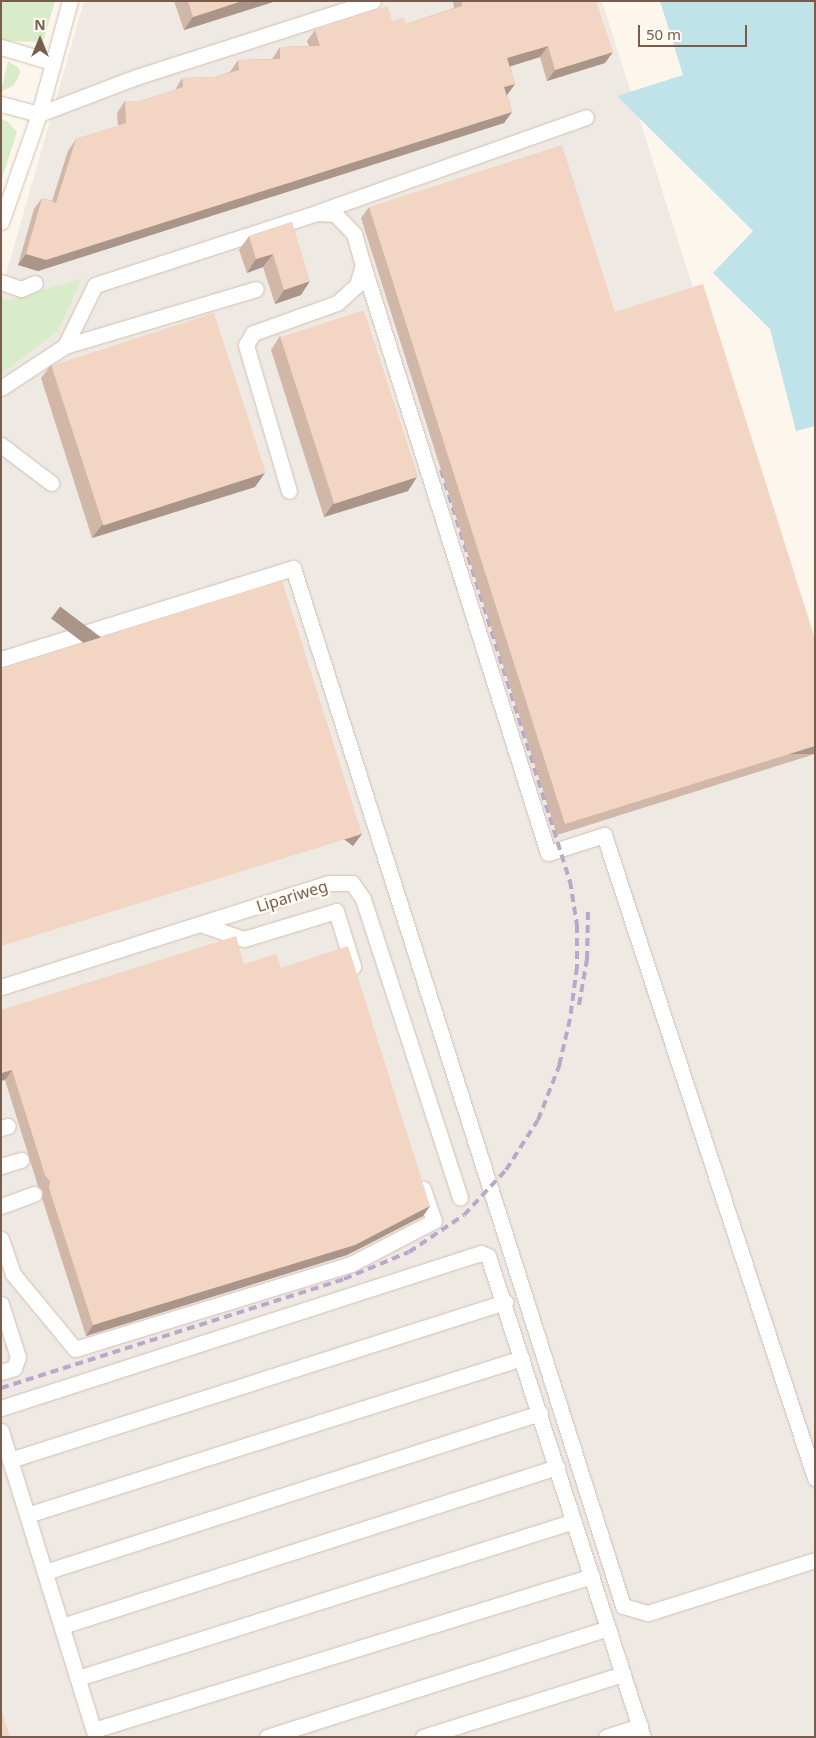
<!DOCTYPE html>
<style>
body{margin:0}
#map{position:relative;width:816px;height:1738px;overflow:hidden;background:#fdf6ec;font-family:"Noto Sans",sans-serif}
div>[style]{position:absolute}
.industrial>*{inset:0;background:#efe9e4}
.green>*{inset:0;background:#d8ecc9}
.water>*{inset:0;background:#bfe3e8}
.roads{filter:drop-shadow(0 0 1px #d1beb0) drop-shadow(0 0 1px #d1beb0)}
.minor>*{height:15px;margin:-7.5px;padding:0 7.5px;transform-origin:7.5px;border-radius:7.5px;background:#fff}
.rail>*{height:4px;margin-top:-2px;transform-origin:0;background:repeating-linear-gradient(90deg,#b9a8c9 0 8px,transparent 0 13px)}
.wall>*{inset:0;background:#d1b7a8}
.shaded-wall>*{inset:0;background:#aa9588;transform-origin:0 0}
.building>*{inset:0;background:#f3d5c3;transform-origin:0 0}
span{translate:-50% -50%;white-space:nowrap;text-align:center;line-height:1.15;-webkit-text-stroke:5px #fffaf3;paint-order:stroke}
.street-label{font-size:16px;color:#7a5c4d}
.frame{position:absolute;inset:0;border:2px solid #7a5c4d;pointer-events:none}
.north{position:absolute;left:15px;top:15px;width:50px;height:50px;-webkit-text-stroke:4px #fffaf3;paint-order:stroke;rotate:0deg;font-size:14px;font-weight:700;line-height:20px;text-align:center;color:#7a5c4d}
.north::after{content:'';display:block;margin:auto;width:18px;height:22px;background:#7a5c4d;clip-path:polygon(50% 0,100% 100%,50% 72%,0 100%)}
.scale{position:absolute;left:638px;top:25px;width:109px;height:22px;box-sizing:border-box;border:2px solid #7a5c4d;border-top:0;padding-left:6px;font-size:15px;line-height:18px;white-space:nowrap;color:#7a5c4d;-webkit-text-stroke:4px #fffaf3;paint-order:stroke}
</style>
<div id="map">
<div class="industrial">
<i style="clip-path:polygon(84px 1px,602px 1px,815px 672px,815px 1737px,1px 1737px,1px 292px)"></i>
</div>
<div class="green">
<i style="clip-path:polygon(1px 1px,55px 1px,43px 42px,1px 41px)"></i>
<i style="clip-path:polygon(8px 61px,19px 68px,20px 73px,14px 85px,1px 92px)"></i>
<i style="clip-path:polygon(1px 119px,7px 121px,17px 132px,1px 181px)"></i>
<i style="clip-path:polygon(82px 278px,58px 331px,1px 374px,1px 299px,12px 300px)"></i>
</div>
<div class="water">
<i style="clip-path:polygon(660px 1px,815px 1px,815px 426px,796px 431px,770px 329px,713px 273px,753px 231px,617px 96px,683px 75px)"></i>
</div>
<div class="roads">
<div class="minor">
<i style="left:1px;top:47px;width:53px;rotate:16.4deg"></i>
<i style="left:1px;top:104px;width:39px;rotate:15deg"></i>
<i style="left:39px;top:114px;width:104px;rotate:-20.9deg"></i>
<i style="left:136px;top:77px;width:249px;rotate:-17.8deg"></i>
<i style="left:321px;top:211px;width:281px;rotate:-19.5deg"></i>
<i style="left:1px;top:222px;width:114px;rotate:-70.6deg"></i>
<i style="left:39px;top:114px;width:117px;rotate:-74.7deg"></i>
<i style="left:363px;top:265px;width:616px;rotate:72.54deg"></i>
<i style="left:548px;top:853px;width:59px;rotate:-17.8deg"></i>
<i style="left:604px;top:835px;width:677px;rotate:71.83deg"></i>
<i style="left:1px;top:282px;width:21px;rotate:19deg"></i>
<i style="left:21px;top:289px;width:15px;rotate:-23deg"></i>
<i style="left:65px;top:346px;width:68px;rotate:-63.8deg"></i>
<i style="left:95px;top:285px;width:233px;rotate:-18deg"></i>
<i style="left:317px;top:213px;width:18px;rotate:3deg"></i>
<i style="left:335px;top:214px;width:28px;rotate:46deg"></i>
<i style="left:354px;top:234px;width:32px;rotate:74deg"></i>
<i style="left:363px;top:265px;width:21px;rotate:107deg"></i>
<i style="left:357px;top:285px;width:27px;rotate:138deg"></i>
<i style="left:337px;top:303px;width:89px;rotate:160.3deg"></i>
<i style="left:253px;top:333px;width:14px;rotate:120deg"></i>
<i style="left:246px;top:345px;width:152px;rotate:73.6deg"></i>
<i style="left:1px;top:388px;width:77px;rotate:-33.3deg"></i>
<i style="left:65px;top:346px;width:199px;rotate:-16.6deg"></i>
<i style="left:1px;top:445px;width:63px;rotate:37.2deg"></i>
<i style="left:1px;top:659px;width:306px;rotate:-17.3deg"></i>
<i style="left:293px;top:568px;width:1089px;rotate:72.36deg"></i>
<i style="left:623px;top:1606px;width:26px;rotate:16deg"></i>
<i style="left:648px;top:1613px;width:175px;rotate:-17.6deg"></i>
<i style="left:200px;top:924px;width:46px;rotate:18.8deg"></i>
<i style="left:244px;top:939px;width:96px;rotate:-16.9deg"></i>
<i style="left:336px;top:911px;width:58px;rotate:72.8deg"></i>
<i style="left:1px;top:987px;width:344px;rotate:-17.6deg"></i>
<i style="left:329px;top:883px;width:23px"></i>
<i style="left:352px;top:883px;width:19px;rotate:55deg"></i>
<i style="left:363px;top:899px;width:314px;rotate:72deg"></i>
<i style="left:1px;top:1128px;width:7px;rotate:-16deg"></i>
<i style="left:1px;top:1166px;width:21px;rotate:-17deg"></i>
<i style="left:1px;top:1206px;width:35px;rotate:-20deg"></i>
<i style="left:1px;top:1239px;width:37px;rotate:71deg"></i>
<i style="left:13px;top:1274px;width:97px;rotate:50.4deg"></i>
<i style="left:75px;top:1349px;width:289px;rotate:-17.1deg"></i>
<i style="left:351px;top:1264px;width:93px;rotate:-27.4deg"></i>
<i style="left:434px;top:1221px;width:34px;rotate:-109deg"></i>
<i style="left:1px;top:1304px;width:56px;rotate:72.2deg"></i>
<i style="left:18px;top:1357px;width:12px;rotate:110deg"></i>
<i style="left:14px;top:1368px;width:14px;rotate:163deg"></i>
<i style="left:1px;top:1408px;width:504px;rotate:-17.9deg"></i>
<i style="left:481px;top:1253px;width:8px;rotate:23deg"></i>
<i style="left:488px;top:1256px;width:505px;rotate:72.14deg"></i>
<i style="left:1px;top:1431px;width:320px;rotate:72.8deg"></i>
<i style="left:10px;top:1460px;width:520px;rotate:-17.7deg"></i>
<i style="left:27px;top:1515px;width:519px;rotate:-17.6deg"></i>
<i style="left:45px;top:1572px;width:520px;rotate:-17.81deg"></i>
<i style="left:62px;top:1626px;width:520px;rotate:-17.81deg"></i>
<i style="left:78px;top:1678px;width:520px;rotate:-17.56deg"></i>
<i style="left:94px;top:1730px;width:521px;rotate:-17.18deg"></i>
<i style="left:267px;top:1737px;width:358px;rotate:-17.7deg"></i>
<i style="left:423px;top:1737px;width:210px;rotate:-17.5deg"></i>
<i style="left:606px;top:1737px;width:36px;rotate:-18deg"></i>
</div>
</div>
<div class="rail">
<i style="left:441px;top:470px;width:431px;rotate:72.6deg"></i>
<i style="left:570px;top:881px;width:45px;rotate:81deg"></i>
<i style="left:577px;top:925px;width:42px;rotate:90deg"></i>
<i style="left:577px;top:967px;width:52px;rotate:97.7deg"></i>
<i style="left:570px;top:1019px;width:52px;rotate:103.2deg"></i>
<i style="left:579px;top:1005px;width:47px;rotate:-80.1deg"></i>
<i style="left:587px;top:959px;width:47px;rotate:-88.8deg"></i>
<i style="left:1px;top:1388px;width:360px;rotate:-17.6deg"></i>
<i style="left:344px;top:1279px;width:70px;rotate:-22.6deg"></i>
<i style="left:409px;top:1252px;width:66px;rotate:-33.9deg"></i>
<i style="left:464px;top:1215px;width:62px;rotate:-47deg"></i>
<i style="left:506px;top:1170px;width:59px;rotate:-57.4deg"></i>
<i style="left:538px;top:1120px;width:60px;rotate:-68.6deg"></i>
</div>
<div class="wall">
<i style="clip-path:polygon(174px 1px,276px 1px,184px 30px)"></i>
<i style="clip-path:polygon(453px 1px,596px 1px,605px 63px,547px 81px,540px 57px,510px 66px,515px 84px,507px 95px,512px 112px,504px 123px,38px 271px,18px 265px,34px 209px,42px 198px,52px 201px,68px 151px,76px 139px,118px 126px,117px 113px,125px 101px,140px 101px,175px 90px,182px 78px,216px 77px,230px 72px,238px 60px,272px 59px,280px 47px,309px 46px,307px 41px,315px 30px,392px 21px,406px 24px,454px 8px)"></i>
<i style="clip-path:polygon(369px 207px,615px 312px,815px 639px,815px 754px,557px 835px,361px 218px)"></i>
<i style="clip-path:polygon(292px 222px,301px 295px,275px 304px,263px 267px,247px 273px,239px 250px,249px 236px)"></i>
<i style="clip-path:polygon(280px 336px,408px 491px,324px 517px,271px 350px)"></i>
<i style="clip-path:polygon(51px 365px,255px 487px,92px 538px,41px 378px)"></i>
<i style="clip-path:polygon(244px 964px,281px 968px,430px 1206px,423px 1216px,347px 1255px,86px 1336px,42px 1198px,43px 1191px,38px 1186px,5px 1080px,1px 1010px)"></i>
</div>
<div class="shaded-wall">
<i style="clip-path:polygon(242px 1px,276px 1px,184px 30px,193px 17px)"></i>
<i style="clip-path:polygon(548px 46px,540px 57px,499px 70px,507px 58px)"></i>
<i style="clip-path:polygon(613px 52px,605px 63px,547px 81px,555px 70px)"></i>
<i style="clip-path:polygon(515px 84px,507px 95px,496px 98px,504px 87px)"></i>
<i style="clip-path:polygon(512px 112px,504px 123px,38px 271px,18px 265px,26px 254px)"></i>
<i style="clip-path:polygon(273px 254px,263px 267px,247px 273px,256px 259px)"></i>
<i style="clip-path:polygon(310px 281px,301px 295px,275px 304px,284px 290px)"></i>
<i style="clip-path:polygon(265px 473px,255px 487px,92px 538px,102px 525px)"></i>
<i style="clip-path:polygon(417px 477px,408px 491px,324px 517px,333px 504px)"></i>
<i style="left:815px;top:746px;width:8px;height:262px;rotate:90deg"></i>
<i style="left:362px;top:834px;width:15px;height:378px;rotate:127deg"></i>
<i style="clip-path:polygon(12px 1070px,5px 1080px,1px 1081px,1px 1073px)"></i>
<i style="clip-path:polygon(430px 1206px,423px 1216px,347px 1255px,86px 1336px,93px 1325px)"></i>
</div>
<div class="building">
<i style="clip-path:polygon(188px 1px,242px 1px,193px 17px)"></i>
<i style="clip-path:polygon(462px 1px,596px 1px,613px 52px,555px 70px,548px 46px,507px 58px,515px 84px,504px 87px,512px 112px,46px 260px,26px 254px,42px 198px,56px 203px,76px 139px,126px 123px,125px 101px,140px 101px,183px 87px,182px 78px,216px 77px,239px 70px,238px 60px,280px 59px,280px 47px,320px 46px,315px 30px,388px 6px,392px 21px,404px 17px,406px 24px,462px 6px)"></i>
<i style="clip-path:polygon(562px 145px,615px 312px,703px 284px,815px 639px,815px 746px,565px 824px,369px 207px)"></i>
<i style="clip-path:polygon(292px 222px,310px 281px,284px 290px,273px 254px,256px 259px,249px 236px)"></i>
<i style="left:364px;top:310px;width:175px;height:88px;rotate:72deg"></i>
<i style="left:214px;top:313px;width:168px;height:171px;rotate:72deg"></i>
<i style="clip-path:polygon(282px 580px,362px 834px,1px 946px,1px 669px)"></i>
<i style="clip-path:polygon(236px 936px,244px 964px,276px 954px,281px 968px,348px 946px,430px 1206px,355px 1245px,93px 1325px,49px 1188px,50px 1181px,45px 1175px,12px 1070px,1px 1073px,1px 1010px)"></i>
<i style="clip-path:polygon(1px 1709px,10px 1737px,1px 1737px)"></i>
</div>
<div class="street-label">
<span style="left:292px;top:896px;rotate:-17deg">Lipariweg</span>
</div>
<div class="frame"></div>
<div class="north">N</div>
<div class="scale">50 m</div>
</div>
